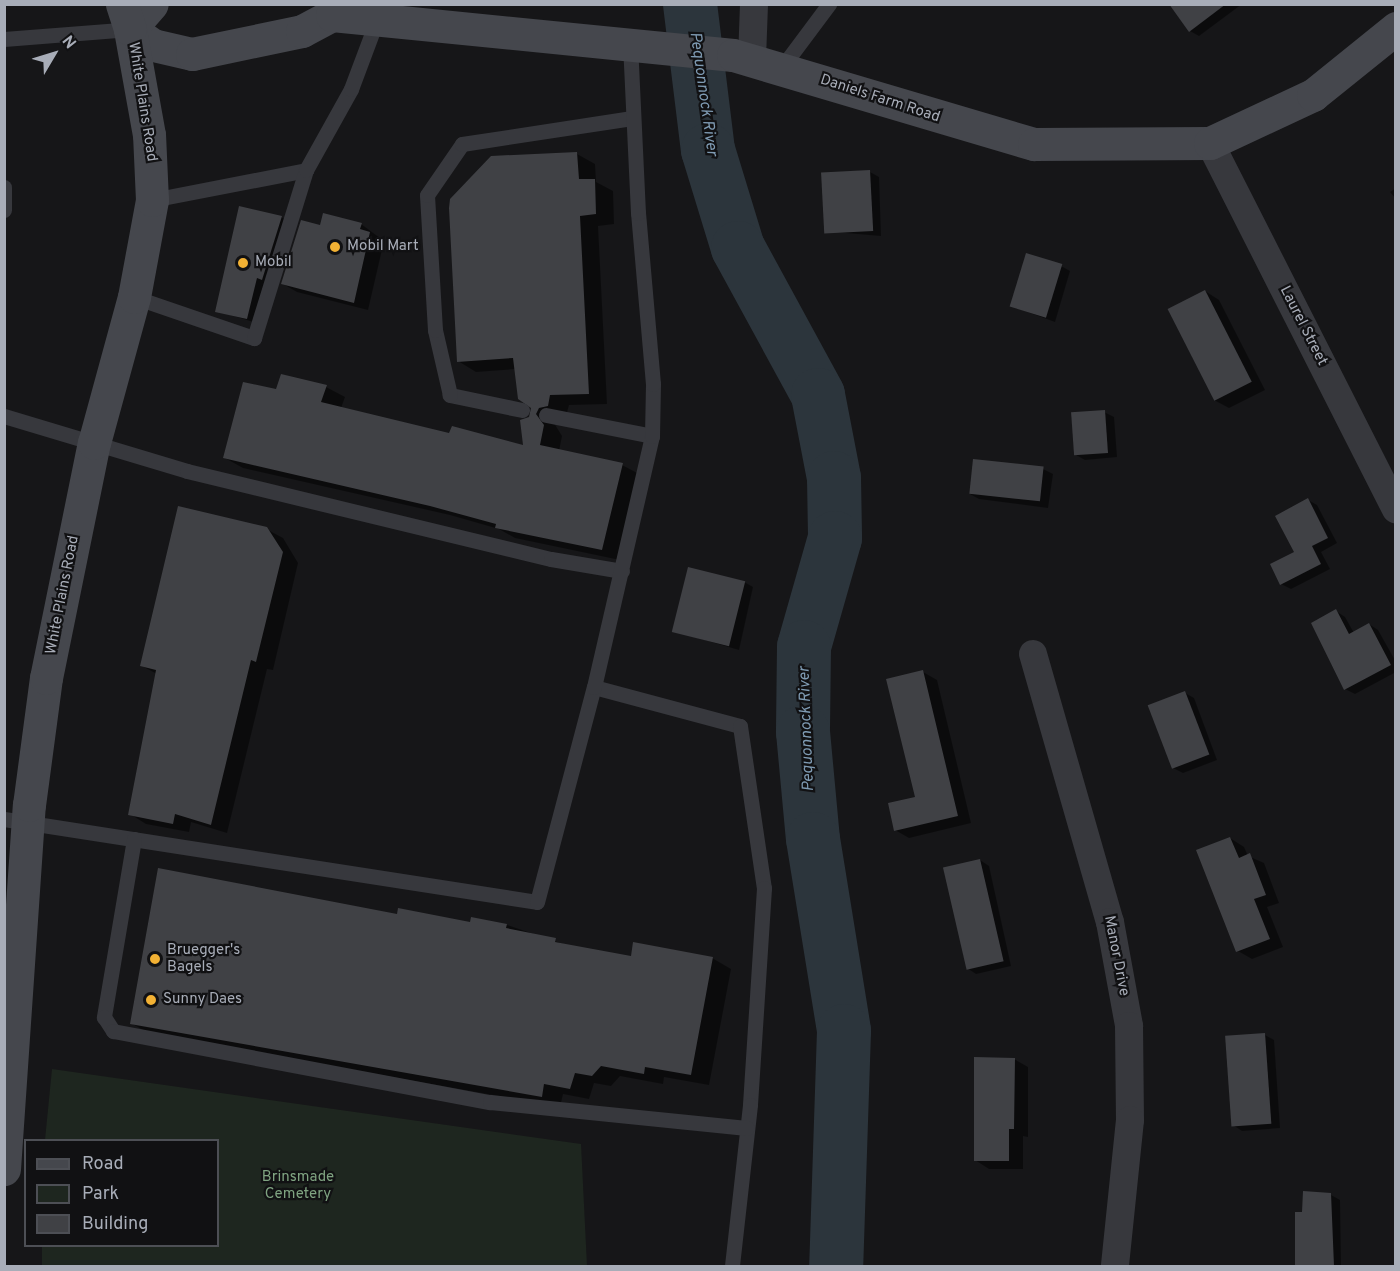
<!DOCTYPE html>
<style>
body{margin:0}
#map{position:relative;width:1400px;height:1271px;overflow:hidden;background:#161618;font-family:Overpass,sans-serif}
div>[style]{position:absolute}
.green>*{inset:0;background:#1e261f}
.shadow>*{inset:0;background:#0007}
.river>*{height:54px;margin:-27px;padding:0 27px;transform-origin:27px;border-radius:27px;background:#2c353c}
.building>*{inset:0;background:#404145;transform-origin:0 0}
.lane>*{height:15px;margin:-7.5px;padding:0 7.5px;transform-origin:7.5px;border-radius:7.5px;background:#37383d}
.street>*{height:28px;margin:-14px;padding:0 14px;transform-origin:14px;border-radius:14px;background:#37383d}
.secondary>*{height:33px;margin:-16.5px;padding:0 16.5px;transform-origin:16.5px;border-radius:16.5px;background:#45474d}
.dots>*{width:16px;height:16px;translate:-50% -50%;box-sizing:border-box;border:3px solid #111113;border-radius:50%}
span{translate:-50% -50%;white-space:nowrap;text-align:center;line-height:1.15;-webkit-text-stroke:4.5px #111113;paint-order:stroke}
.street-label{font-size:15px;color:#a8adb8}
.poi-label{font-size:15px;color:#a8adb8}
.left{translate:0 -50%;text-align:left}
.park-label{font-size:15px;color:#7fa381}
.water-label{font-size:16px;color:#7f9bb3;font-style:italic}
.frame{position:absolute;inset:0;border:6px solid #a8adb8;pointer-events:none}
.legend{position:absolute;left:24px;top:1139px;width:195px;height:108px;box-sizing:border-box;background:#111113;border:2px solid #4d4f55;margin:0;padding:8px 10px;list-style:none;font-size:18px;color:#a8adb8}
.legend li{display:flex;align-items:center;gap:12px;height:30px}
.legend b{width:30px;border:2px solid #4d4f55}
.north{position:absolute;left:24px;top:24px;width:60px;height:60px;-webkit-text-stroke:4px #111113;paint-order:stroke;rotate:52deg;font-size:16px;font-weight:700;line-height:24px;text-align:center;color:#a8adb8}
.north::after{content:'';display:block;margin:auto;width:21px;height:27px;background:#a8adb8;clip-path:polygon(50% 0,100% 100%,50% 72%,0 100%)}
</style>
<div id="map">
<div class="green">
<i style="clip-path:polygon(52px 1069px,581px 1144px,587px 1266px,42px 1266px,42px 1246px,218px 1246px,218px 1140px,45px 1140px)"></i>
</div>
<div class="shadow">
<i style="clip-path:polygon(1171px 4px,1242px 4px,1199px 36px,1190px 31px)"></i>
<i style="clip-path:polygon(577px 154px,595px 164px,596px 182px,613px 191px,614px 224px,598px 226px,607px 404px,569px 405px,566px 416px,554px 423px,562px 436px,559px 451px,622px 465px,641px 475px,620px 560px,515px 538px,499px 529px,450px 515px,243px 468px,225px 458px,277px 391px,326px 387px,345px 397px,341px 408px,449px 434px,524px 447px,533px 407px,516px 369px,476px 372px,458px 361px)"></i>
<i style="clip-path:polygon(870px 172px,879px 177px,881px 236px,834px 232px,825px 226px)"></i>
<i style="clip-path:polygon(1396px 188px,1396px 199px,1390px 192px)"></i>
<i style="clip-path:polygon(281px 217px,290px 222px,257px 323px,217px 311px)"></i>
<i style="clip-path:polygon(361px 224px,384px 241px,368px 310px,297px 292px,283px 284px,321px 226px)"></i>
<i style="clip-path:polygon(1061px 266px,1070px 271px,1055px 322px,1011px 306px)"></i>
<i style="clip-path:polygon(1205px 291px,1219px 300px,1265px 390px,1229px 408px,1214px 400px)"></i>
<i style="clip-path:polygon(1104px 412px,1114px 417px,1117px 457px,1085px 460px,1076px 455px)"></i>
<i style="clip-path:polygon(1043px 469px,1053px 474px,1048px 508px,979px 499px,970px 494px)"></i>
<i style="clip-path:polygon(1308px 500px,1317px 505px,1337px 543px,1321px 552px,1330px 569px,1291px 589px,1281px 584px,1296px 552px)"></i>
<i style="clip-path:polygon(266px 529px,283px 538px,298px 563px,273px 670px,267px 669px,227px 833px,191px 822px,189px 832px,146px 824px,130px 814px,157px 674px,142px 666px)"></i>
<i style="clip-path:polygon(744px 582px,753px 587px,739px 650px,674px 631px)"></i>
<i style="clip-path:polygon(1336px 611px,1345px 617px,1354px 633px,1369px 624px,1378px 630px,1396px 662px,1396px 672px,1355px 694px,1345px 689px)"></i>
<i style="clip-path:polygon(923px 672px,937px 680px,971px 823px,909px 838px,895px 830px,916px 798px)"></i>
<i style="clip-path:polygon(1185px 693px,1194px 698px,1217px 760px,1183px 773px,1173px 768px)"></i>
<i style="clip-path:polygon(1230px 838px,1244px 847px,1248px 856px,1264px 863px,1279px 903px,1267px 907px,1283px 947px,1252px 959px,1238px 951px)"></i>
<i style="clip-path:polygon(980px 860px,989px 866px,1011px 966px,976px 974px,967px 968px)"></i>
<i style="clip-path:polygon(398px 915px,471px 924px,472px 919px,507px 925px,566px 945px,632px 958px,712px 958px,731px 969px,709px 1085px,664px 1077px,663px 1084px,620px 1076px,611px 1086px,594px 1083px,589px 1099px,563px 1094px,560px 1107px,150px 1034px,131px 1023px)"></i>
<i style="clip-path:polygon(1265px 1035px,1274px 1040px,1280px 1128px,1242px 1131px,1233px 1125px)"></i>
<i style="clip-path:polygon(1014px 1059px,1028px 1067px,1028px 1137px,1023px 1136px,1023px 1169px,989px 1169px,975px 1160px)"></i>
<i style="clip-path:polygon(1331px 1195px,1340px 1200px,1341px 1266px,1297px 1266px,1297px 1213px,1303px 1213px)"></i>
</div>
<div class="river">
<i style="left:690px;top:4px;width:147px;rotate:83deg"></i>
<i style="left:708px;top:150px;width:102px;rotate:73deg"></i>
<i style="left:738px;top:248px;width:167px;rotate:61.4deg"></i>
<i style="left:818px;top:395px;width:85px;rotate:79.1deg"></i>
<i style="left:834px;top:478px;width:60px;rotate:89deg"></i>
<i style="left:835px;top:538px;width:113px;rotate:105.9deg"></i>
<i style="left:804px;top:647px;width:85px;rotate:90.7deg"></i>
<i style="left:803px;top:732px;width:107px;rotate:84.7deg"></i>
<i style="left:813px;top:839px;width:194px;rotate:80.8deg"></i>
<i style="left:844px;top:1031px;width:235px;rotate:91.9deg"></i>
</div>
<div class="building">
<i style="clip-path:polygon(1169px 4px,1226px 4px,1189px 32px)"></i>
<i style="clip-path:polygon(577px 152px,579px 179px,595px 179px,596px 214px,580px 216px,589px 394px,550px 395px,548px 406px,539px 408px,536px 414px,544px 425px,540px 445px,623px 463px,602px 550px,495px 528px,496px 524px,430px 506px,223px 458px,243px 382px,276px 389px,281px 374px,327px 385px,321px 402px,449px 433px,452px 426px,523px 445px,520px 420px,529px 417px,531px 408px,518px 399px,513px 358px,457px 362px,449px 208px,450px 199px,491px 156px)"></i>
<i style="left:870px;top:170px;width:61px;height:49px;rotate:87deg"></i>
<i style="clip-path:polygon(239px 206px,282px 216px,262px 280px,257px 278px,247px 319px,215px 312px)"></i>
<i style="clip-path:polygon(323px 213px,362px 223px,360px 229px,370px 232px,354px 303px,281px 284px,301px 220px,320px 225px)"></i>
<i style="left:1026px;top:253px;width:38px;height:56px;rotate:17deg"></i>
<i style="left:1205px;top:290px;width:103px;height:42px;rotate:63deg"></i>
<i style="left:1105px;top:410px;width:43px;height:34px;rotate:86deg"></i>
<i style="left:973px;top:459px;width:71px;height:35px;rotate:6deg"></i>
<i style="clip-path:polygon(1308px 498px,1328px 538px,1312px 546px,1321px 564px,1280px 585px,1270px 564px,1294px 552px,1275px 516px)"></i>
<i style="clip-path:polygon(178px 506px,267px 527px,283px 552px,256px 662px,251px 660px,211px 825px,175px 814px,173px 824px,128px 815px,156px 670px,140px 666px)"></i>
<i style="left:688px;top:567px;width:59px;height:67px;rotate:14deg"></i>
<i style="clip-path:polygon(1336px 609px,1349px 634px,1369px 623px,1391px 665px,1344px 690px,1311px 623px)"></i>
<i style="clip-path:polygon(923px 670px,958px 816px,894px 831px,888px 803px,915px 797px,886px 679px)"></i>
<i style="left:1185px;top:691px;width:68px;height:40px;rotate:69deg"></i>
<i style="clip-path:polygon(1230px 837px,1239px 858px,1250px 853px,1266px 895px,1254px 899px,1270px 939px,1236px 952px,1196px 850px)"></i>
<i style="left:980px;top:859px;width:105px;height:38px;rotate:77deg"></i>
<i style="clip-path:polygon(158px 868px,397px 914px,398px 908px,470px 922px,471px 917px,507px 924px,506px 928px,556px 938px,555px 942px,631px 956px,633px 942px,713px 957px,691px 1075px,645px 1067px,644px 1074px,601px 1066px,592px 1076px,575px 1073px,570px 1089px,544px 1084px,542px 1097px,130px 1024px)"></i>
<i style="left:1265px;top:1033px;width:91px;height:40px;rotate:86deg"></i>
<i style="clip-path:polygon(974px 1057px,1015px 1058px,1014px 1129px,1009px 1129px,1009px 1161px,974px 1161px)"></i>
<i style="clip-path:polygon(1303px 1191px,1331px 1193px,1334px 1266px,1295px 1266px,1295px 1212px,1302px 1212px)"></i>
</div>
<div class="lane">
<i style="left:4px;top:39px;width:126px;rotate:-4.5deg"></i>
<i style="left:782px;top:67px;width:79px;rotate:-53.3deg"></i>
<i style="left:4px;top:187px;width:23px;rotate:90deg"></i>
<i style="left:152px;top:200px;width:157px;rotate:-11deg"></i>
<i style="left:134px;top:297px;width:127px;rotate:18.9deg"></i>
<i style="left:254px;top:338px;width:176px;rotate:-72.8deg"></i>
<i style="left:306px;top:170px;width:93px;rotate:-60.9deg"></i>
<i style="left:351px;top:89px;width:74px;rotate:-69.4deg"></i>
<i style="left:522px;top:410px;width:74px;rotate:-168.2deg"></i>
<i style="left:450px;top:395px;width:67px;rotate:-103deg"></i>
<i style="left:435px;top:330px;width:135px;rotate:-93.4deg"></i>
<i style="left:427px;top:195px;width:62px;rotate:-55.5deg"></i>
<i style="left:462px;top:144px;width:172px;rotate:-8.7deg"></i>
<i style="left:546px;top:415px;width:108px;rotate:11.2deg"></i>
<i style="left:4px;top:416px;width:191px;rotate:16.7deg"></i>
<i style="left:187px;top:471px;width:374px;rotate:13.6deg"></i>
<i style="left:551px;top:559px;width:72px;rotate:9.6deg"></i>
<i style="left:594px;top:687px;width:151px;rotate:15deg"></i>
<i style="left:740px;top:726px;width:164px;rotate:81.6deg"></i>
<i style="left:764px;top:888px;width:217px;rotate:93.7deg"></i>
<i style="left:750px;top:1105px;width:162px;rotate:96.4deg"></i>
<i style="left:4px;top:819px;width:539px;rotate:8.85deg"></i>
<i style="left:537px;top:902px;width:222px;rotate:-75.2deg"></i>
<i style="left:594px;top:687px;width:258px;rotate:-77deg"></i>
<i style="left:652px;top:436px;width:52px;rotate:-88.9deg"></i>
<i style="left:653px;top:384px;width:172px;rotate:-95deg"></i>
<i style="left:638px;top:213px;width:169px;rotate:-92.7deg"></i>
<i style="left:134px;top:839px;width:181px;rotate:99.6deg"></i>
<i style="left:104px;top:1017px;width:17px;rotate:57deg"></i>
<i style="left:113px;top:1031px;width:384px;rotate:10.7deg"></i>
<i style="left:490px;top:1102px;width:258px;rotate:5.8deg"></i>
</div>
<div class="street">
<i style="left:752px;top:59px;width:55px;rotate:-87.9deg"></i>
<i style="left:1210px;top:143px;width:411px;rotate:63.1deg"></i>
<i style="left:1033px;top:654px;width:279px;rotate:74deg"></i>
<i style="left:1110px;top:922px;width:106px;rotate:79.6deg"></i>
<i style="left:1129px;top:1026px;width:94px;rotate:89.4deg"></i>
<i style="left:1130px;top:1120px;width:147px;rotate:95.9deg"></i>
</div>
<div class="secondary">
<i style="left:130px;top:29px;width:28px;rotate:35deg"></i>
<i style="left:153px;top:45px;width:40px;rotate:13deg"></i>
<i style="left:192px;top:54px;width:112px;rotate:-11.8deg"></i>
<i style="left:302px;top:31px;width:34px;rotate:-28deg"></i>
<i style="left:332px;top:15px;width:403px;rotate:5.7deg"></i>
<i style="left:733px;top:55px;width:314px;rotate:16.5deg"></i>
<i style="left:1034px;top:144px;width:176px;rotate:-0.3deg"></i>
<i style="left:1210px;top:143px;width:114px;rotate:-25deg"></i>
<i style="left:1313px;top:95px;width:107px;rotate:-38.9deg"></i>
<i style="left:130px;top:29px;width:33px;rotate:-49deg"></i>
<i style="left:4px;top:1169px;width:365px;rotate:-86.1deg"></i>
<i style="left:29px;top:805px;width:128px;rotate:-82.4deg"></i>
<i style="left:46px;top:678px;width:240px;rotate:-78.5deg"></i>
<i style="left:94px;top:443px;width:151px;rotate:-74.7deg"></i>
<i style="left:134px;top:297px;width:99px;rotate:-79.5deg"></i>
<i style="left:152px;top:200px;width:65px;rotate:-92.6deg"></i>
<i style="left:149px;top:135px;width:108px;rotate:-100.2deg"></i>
<i style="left:130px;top:29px;width:26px;rotate:-108deg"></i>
</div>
<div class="dots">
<i style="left:335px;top:247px;background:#f2b134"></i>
<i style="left:243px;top:263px;background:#f2b134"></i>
<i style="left:155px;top:959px;background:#f2b134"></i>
<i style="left:151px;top:1000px;background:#f2b134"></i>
</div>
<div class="street-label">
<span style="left:880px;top:99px;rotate:18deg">Daniels Farm Road</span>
<span style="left:142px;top:102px;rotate:81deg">White Plains Road</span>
<span style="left:1303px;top:326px;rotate:63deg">Laurel Street</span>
<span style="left:63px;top:595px;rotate:-79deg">White Plains Road</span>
<span style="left:1116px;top:956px;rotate:79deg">Manor Drive</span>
</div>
<div class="poi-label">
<span class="left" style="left:347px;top:247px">Mobil Mart</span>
<span class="left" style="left:255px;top:263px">Mobil</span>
<span class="left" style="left:167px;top:959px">Bruegger's<br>Bagels</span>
<span class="left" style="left:163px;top:1000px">Sunny Daes</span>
</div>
<div class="park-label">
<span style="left:298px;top:1186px">Brinsmade<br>Cemetery</span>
</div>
<div class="water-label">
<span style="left:703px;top:94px;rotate:82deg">Pequonnock River</span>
<span style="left:807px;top:729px;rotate:-92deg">Pequonnock River</span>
</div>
<div class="frame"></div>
<ul class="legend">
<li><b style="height:8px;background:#45474d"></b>Road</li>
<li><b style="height:16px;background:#1e261f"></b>Park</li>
<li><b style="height:16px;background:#404145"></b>Building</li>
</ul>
<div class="north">N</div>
</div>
